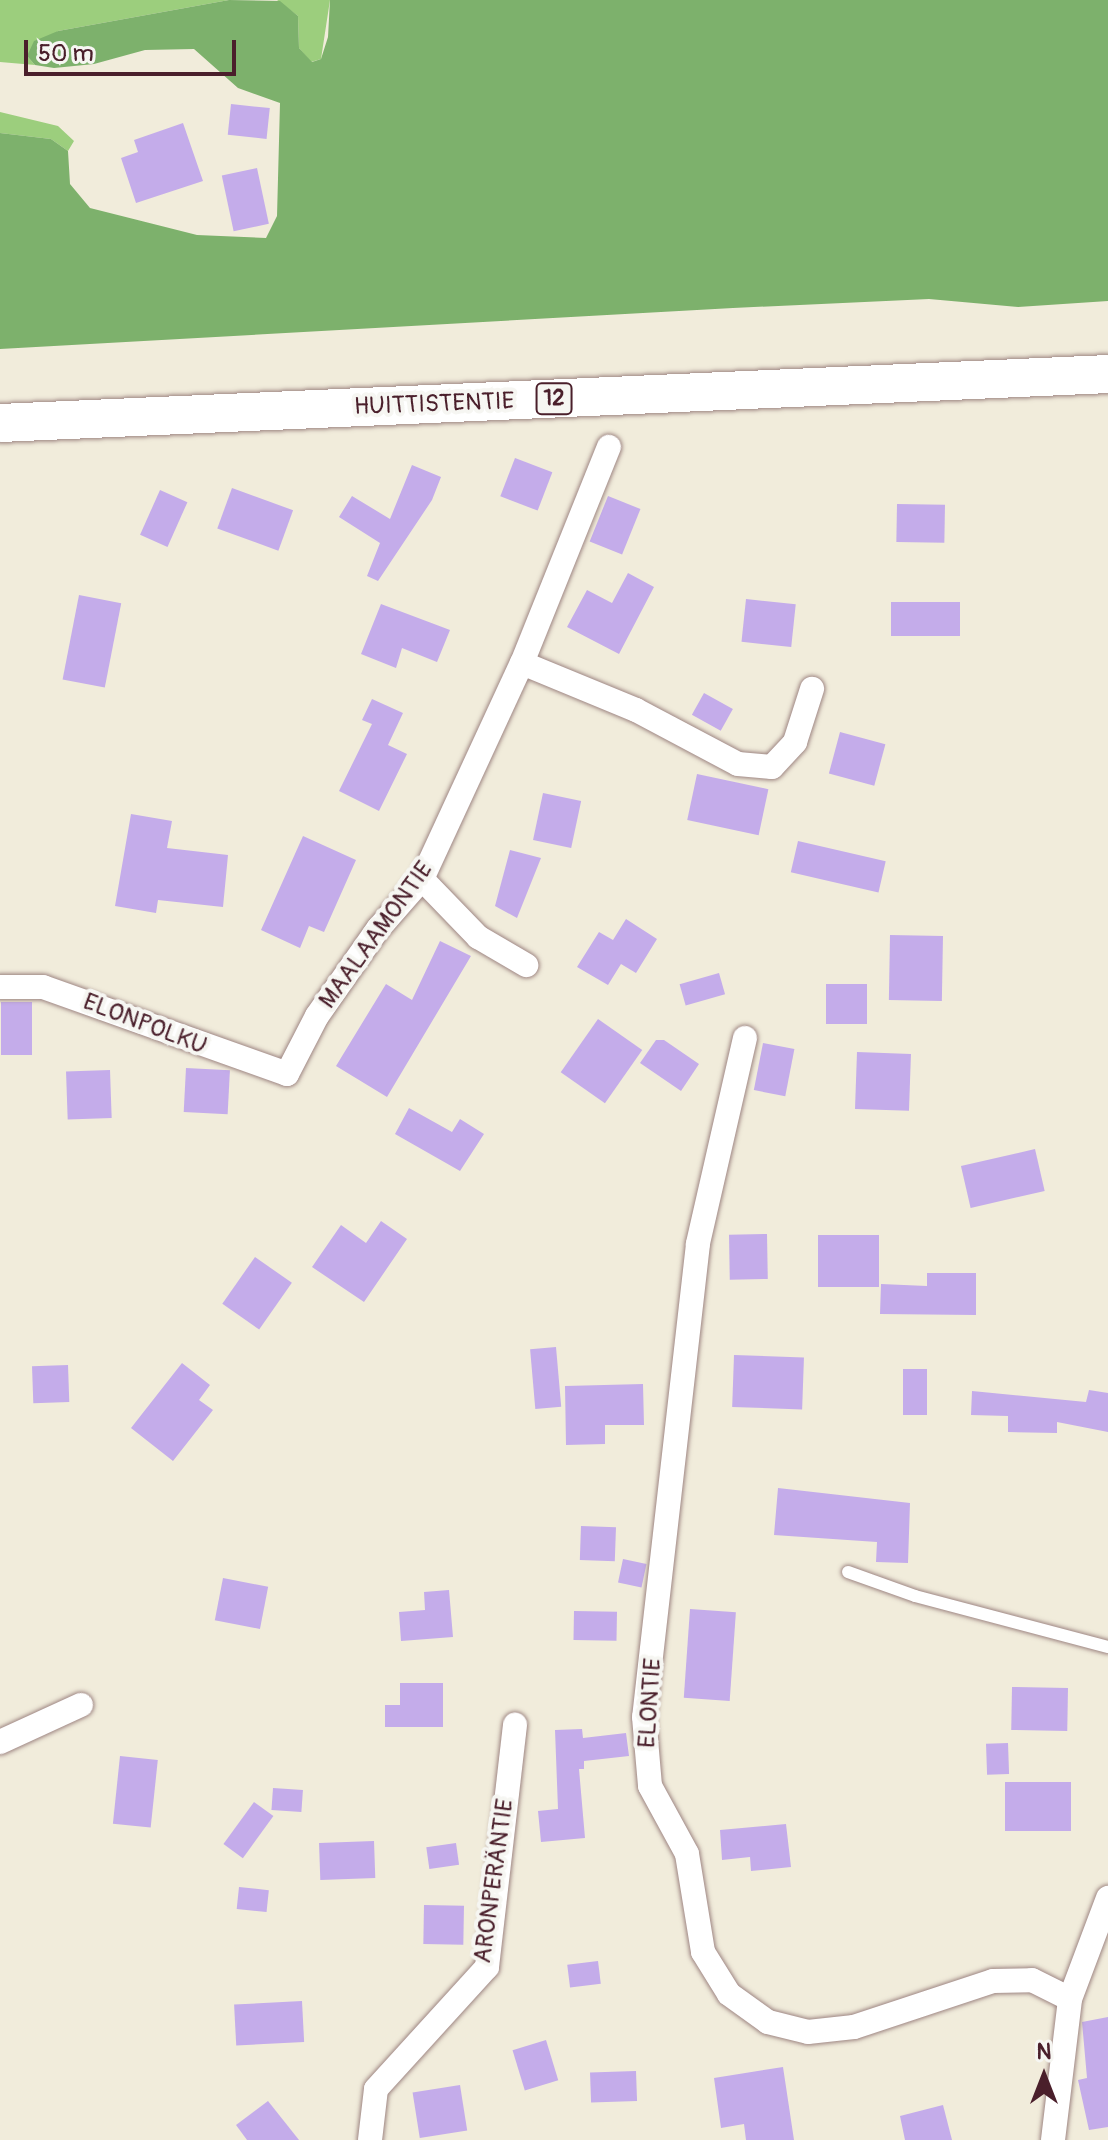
<!DOCTYPE html>
<meta charset="utf-8">
<style>
body{margin:0}
#map{position:relative;width:1108px;height:2140px;overflow:hidden;background:#f1ecdb;font-family:Pangolin,sans-serif}
div>[style]{position:absolute}
.green>*{inset:0;background:#9cce7d}
.forest>*{inset:0;background:#7db16c}
.building>*{inset:0;background:#c4acea;transform-origin:0 0}
.roads{filter:drop-shadow(0 0 2px #9e8683) drop-shadow(0 0 2px #9e8683)}
.service>*{height:12px;margin:-6px;padding:0 6px;transform-origin:6px;border-radius:6px;background:#fff}
.minor>*{height:24px;margin:-12px;padding:0 12px;transform-origin:12px;border-radius:12px;background:#fff}
.trunk>*{height:38px;margin:-19px;padding:0 19px;transform-origin:19px;border-radius:19px;background:#fff}
span{translate:-50% -50%;white-space:nowrap;text-align:center;line-height:1.15;-webkit-text-stroke:8px #f6f6f2;paint-order:stroke}
.shield-label span{padding:2px 6px;background:#f6f6f2;border:2px solid;border-radius:6px;-webkit-text-stroke-width:0}
.shield-label{font-size:22px;color:#4a1f2b;font-weight:700}
.street-label{font-size:24px;color:#4a1f2b}
.north{position:absolute;left:1004px;top:2036px;width:80px;height:80px;-webkit-text-stroke:6px #f6f6f2;paint-order:stroke;rotate:0deg;font-size:22px;font-weight:700;line-height:32px;text-align:center;color:#4a1f2b}
.north::after{content:'';display:block;margin:auto;width:28px;height:36px;background:#4a1f2b;clip-path:polygon(50% 0,100% 100%,50% 72%,0 100%)}
.scale{position:absolute;left:24px;top:40px;width:212px;height:36px;box-sizing:border-box;border:4px solid #4a1f2b;border-top:0;padding-left:10px;font-size:24px;line-height:28px;white-space:nowrap;color:#4a1f2b;-webkit-text-stroke:6px #f6f6f2;paint-order:stroke}
</style>
<div id="map">
<div class="green">
<i style="clip-path:polygon(0 0,229px 0,58px 31px,27px 56px,35px 65px,0 62px)"></i>
<i style="clip-path:polygon(277px 0,330px 0,321px 59px,311px 62px,299px 48px,298px 16px)"></i>
<i style="clip-path:polygon(0 112px,58px 126px,74px 141px,68px 151px,51px 139px,0 133px)"></i>
</div>
<div class="forest">
<i style="clip-path:polygon(229px 0,280px 1px,298px 16px,299px 48px,312px 62px,321px 59px,328px 37px,330px 0,1108px 0,1108px 301px,1018px 307px,929px 299px,733px 308px,0 349px,0 133px,51px 139px,68px 151px,70px 184px,90px 208px,197px 235px,266px 238px,277px 216px,280px 103px,238px 88px,194px 49px,145px 50px,94px 64px,54px 68px,35px 65px,27px 56px,34px 41px,58px 31px)"></i>
</div>
<div class="building">
<i style="left:231px;top:104px;width:39px;height:31px;rotate:6deg"></i>
<i style="clip-path:polygon(183px 123px,203px 181px,136px 203px,121px 158px,138px 152px,134px 140px)"></i>
<i style="left:257px;top:168px;width:57px;height:36px;rotate:78deg"></i>
<i style="left:515px;top:458px;width:40px;height:41px;rotate:21deg"></i>
<i style="clip-path:polygon(412px 465px,441px 477px,432px 500px,378px 581px,367px 576px,380px 543px,339px 517px,352px 496px,390px 519px)"></i>
<i style="left:232px;top:488px;width:65px;height:43px;rotate:20deg"></i>
<i style="left:160px;top:490px;width:30px;height:49px;rotate:24deg"></i>
<i style="left:608px;top:496px;width:35px;height:49px;rotate:22deg"></i>
<i style="left:897px;top:504px;width:48px;height:38px;rotate:1deg"></i>
<i style="clip-path:polygon(628px 573px,654px 587px,619px 654px,567px 627px,587px 590px,612px 603px)"></i>
<i style="left:79px;top:595px;width:43px;height:86px;rotate:11deg"></i>
<i style="left:746px;top:599px;width:50px;height:43px;rotate:6deg"></i>
<i style="left:891px;top:602px;width:69px;height:34px"></i>
<i style="clip-path:polygon(381px 604px,450px 630px,437px 662px,402px 648px,396px 668px,361px 654px)"></i>
<i style="left:704px;top:693px;width:33px;height:25px;rotate:29deg"></i>
<i style="clip-path:polygon(372px 699px,403px 713px,388px 745px,407px 754px,379px 811px,339px 791px,372px 724px,362px 720px)"></i>
<i style="left:840px;top:732px;width:47px;height:43px;rotate:15deg"></i>
<i style="left:697px;top:774px;width:73px;height:47px;rotate:12deg"></i>
<i style="left:543px;top:793px;width:39px;height:48px;rotate:12deg"></i>
<i style="clip-path:polygon(131px 814px,172px 821px,167px 848px,228px 855px,223px 907px,158px 900px,156px 913px,115px 906px)"></i>
<i style="clip-path:polygon(303px 836px,356px 860px,324px 932px,309px 926px,300px 948px,261px 930px)"></i>
<i style="left:798px;top:841px;width:90px;height:32px;rotate:13deg"></i>
<i style="clip-path:polygon(510px 850px,541px 858px,517px 918px,495px 906px)"></i>
<i style="clip-path:polygon(626px 919px,657px 939px,636px 973px,621px 964px,608px 985px,577px 967px,599px 932px,613px 940px)"></i>
<i style="left:890px;top:935px;width:53px;height:65px;rotate:1deg"></i>
<i style="clip-path:polygon(440px 941px,471px 956px,387px 1097px,336px 1066px,386px 984px,412px 1000px)"></i>
<i style="left:719px;top:973px;width:22px;height:41px;rotate:74deg"></i>
<i style="left:826px;top:984px;width:41px;height:40px"></i>
<i style="left:1px;top:1002px;width:31px;height:53px"></i>
<i style="left:598px;top:1019px;width:54px;height:65px;rotate:35deg"></i>
<i style="clip-path:polygon(656px 1040px,664px 1040px,699px 1064px,681px 1091px,640px 1063px)"></i>
<i style="left:763px;top:1043px;width:32px;height:48px;rotate:11deg"></i>
<i style="left:857px;top:1052px;width:54px;height:57px;rotate:2deg"></i>
<i style="left:186px;top:1068px;width:44px;height:44px;rotate:3deg"></i>
<i style="left:110px;top:1070px;width:48px;height:44px;rotate:88deg"></i>
<i style="clip-path:polygon(409px 1108px,452px 1132px,460px 1119px,484px 1134px,460px 1171px,395px 1134px)"></i>
<i style="left:1035px;top:1149px;width:43px;height:76px;rotate:77deg"></i>
<i style="clip-path:polygon(381px 1221px,407px 1239px,364px 1302px,312px 1267px,341px 1225px,366px 1243px)"></i>
<i style="left:767px;top:1234px;width:45px;height:38px;rotate:89deg"></i>
<i style="left:818px;top:1235px;width:61px;height:52px"></i>
<i style="left:255px;top:1257px;width:45px;height:57px;rotate:35deg"></i>
<i style="clip-path:polygon(927px 1273px,976px 1273px,976px 1315px,880px 1314px,881px 1284px,927px 1286px)"></i>
<i style="left:556px;top:1347px;width:60px;height:26px;rotate:85deg"></i>
<i style="left:734px;top:1355px;width:70px;height:52px;rotate:2deg"></i>
<i style="clip-path:polygon(182px 1363px,210px 1385px,199px 1400px,213px 1410px,173px 1461px,131px 1428px)"></i>
<i style="left:68px;top:1365px;width:37px;height:36px;rotate:88deg"></i>
<i style="left:903px;top:1369px;width:24px;height:46px"></i>
<i style="clip-path:polygon(643px 1384px,644px 1425px,605px 1425px,605px 1444px,566px 1445px,565px 1386px)"></i>
<i style="clip-path:polygon(1089px 1390px,1108px 1393px,1108px 1432px,1057px 1422px,1057px 1433px,1008px 1432px,1008px 1416px,971px 1415px,972px 1391px,1086px 1402px)"></i>
<i style="clip-path:polygon(778px 1488px,910px 1503px,908px 1563px,876px 1562px,877px 1542px,774px 1535px)"></i>
<i style="left:581px;top:1526px;width:35px;height:34px;rotate:2deg"></i>
<i style="left:623px;top:1559px;width:24px;height:24px;rotate:12deg"></i>
<i style="left:223px;top:1578px;width:46px;height:43px;rotate:11deg"></i>
<i style="clip-path:polygon(449px 1590px,453px 1637px,401px 1641px,399px 1612px,425px 1610px,424px 1592px)"></i>
<i style="left:690px;top:1609px;width:46px;height:89px;rotate:4deg"></i>
<i style="left:574px;top:1611px;width:43px;height:29px;rotate:1deg"></i>
<i style="clip-path:polygon(400px 1683px,443px 1683px,443px 1727px,385px 1727px,385px 1705px,400px 1705px)"></i>
<i style="left:1012px;top:1687px;width:56px;height:43px;rotate:1deg"></i>
<i style="clip-path:polygon(582px 1729px,583px 1738px,626px 1733px,629px 1756px,584px 1761px,584px 1769px,579px 1769px,585px 1838px,541px 1842px,538px 1811px,558px 1809px,555px 1730px)"></i>
<i style="left:1008px;top:1743px;width:31px;height:22px;rotate:88deg"></i>
<i style="left:120px;top:1756px;width:38px;height:68px;rotate:6deg"></i>
<i style="left:1005px;top:1782px;width:66px;height:49px"></i>
<i style="left:273px;top:1788px;width:30px;height:22px;rotate:4deg"></i>
<i style="left:254px;top:1802px;width:24px;height:52px;rotate:36deg"></i>
<i style="clip-path:polygon(786px 1824px,791px 1867px,751px 1871px,750px 1857px,722px 1860px,720px 1830px)"></i>
<i style="left:374px;top:1841px;width:37px;height:55px;rotate:88deg"></i>
<i style="left:456px;top:1843px;width:22px;height:30px;rotate:82deg"></i>
<i style="left:239px;top:1887px;width:30px;height:22px;rotate:6deg"></i>
<i style="left:424px;top:1905px;width:40px;height:39px;rotate:1deg"></i>
<i style="left:598px;top:1961px;width:23px;height:31px;rotate:83deg"></i>
<i style="left:302px;top:2001px;width:41px;height:68px;rotate:87deg"></i>
<i style="clip-path:polygon(1108px 2017px,1108px 2127px,1089px 2130px,1078px 2080px,1087px 2078px,1082px 2022px)"></i>
<i style="left:546px;top:2040px;width:42px;height:35px;rotate:73deg"></i>
<i style="clip-path:polygon(783px 2067px,794px 2140px,746px 2140px,744px 2124px,721px 2128px,714px 2078px)"></i>
<i style="left:636px;top:2071px;width:30px;height:46px;rotate:88deg"></i>
<i style="left:460px;top:2085px;width:46px;height:48px;rotate:81deg"></i>
<i style="clip-path:polygon(268px 2101px,299px 2140px,247px 2140px,236px 2125px)"></i>
<i style="clip-path:polygon(943px 2105px,952px 2140px,905px 2140px,900px 2116px)"></i>
</div>
<div class="roads">
<div class="service">
<i style="left:848px;top:1572px;width:71px;rotate:19.7deg"></i>
<i style="left:915px;top:1596px;width:200px;rotate:14.8deg"></i>
</div>
<div class="minor">
<i style="left:522px;top:663px;width:123px;rotate:22.4deg"></i>
<i style="left:636px;top:710px;width:115px;rotate:27.9deg"></i>
<i style="left:738px;top:764px;width:34px;rotate:5deg"></i>
<i style="left:772px;top:767px;width:34px;rotate:-47deg"></i>
<i style="left:795px;top:742px;width:56px;rotate:-72.2deg"></i>
<i style="left:422px;top:879px;width:81px;rotate:46deg"></i>
<i style="left:478px;top:937px;width:56px;rotate:30.3deg"></i>
<i style="left:0;top:987px;width:43px"></i>
<i style="left:43px;top:987px;width:259px;rotate:19.6deg"></i>
<i style="left:287px;top:1074px;width:65px;rotate:-62.7deg"></i>
<i style="left:317px;top:1016px;width:106px;rotate:-55deg"></i>
<i style="left:378px;top:929px;width:67px;rotate:-48.7deg"></i>
<i style="left:422px;top:879px;width:238px;rotate:-65.2deg"></i>
<i style="left:522px;top:663px;width:233px;rotate:-68.1deg"></i>
<i style="left:745px;top:1038px;width:211px;rotate:102.9deg"></i>
<i style="left:698px;top:1244px;width:476px;rotate:96.5deg"></i>
<i style="left:644px;top:1717px;width:69px;rotate:85deg"></i>
<i style="left:650px;top:1786px;width:77px;rotate:61.4deg"></i>
<i style="left:687px;top:1854px;width:99px;rotate:80.7deg"></i>
<i style="left:703px;top:1952px;width:49px;rotate:58.2deg"></i>
<i style="left:729px;top:1994px;width:48px;rotate:35.7deg"></i>
<i style="left:768px;top:2022px;width:41px;rotate:14deg"></i>
<i style="left:808px;top:2032px;width:46px;rotate:-6.2deg"></i>
<i style="left:854px;top:2027px;width:146px;rotate:-18.3deg"></i>
<i style="left:993px;top:1981px;width:39px;rotate:-1deg"></i>
<i style="left:1032px;top:1980px;width:42px;rotate:26.6deg"></i>
<i style="left:0;top:1742px;width:89px;rotate:-24.6deg"></i>
<i style="left:370px;top:2140px;width:51px;rotate:-83.3deg"></i>
<i style="left:376px;top:2089px;width:165px;rotate:-47.7deg"></i>
<i style="left:487px;top:1967px;width:244px;rotate:-83.4deg"></i>
<i style="left:1053px;top:2140px;width:142px;rotate:-83.1deg"></i>
<i style="left:1070px;top:1999px;width:108px;rotate:-69.4deg"></i>
</div>
<div class="trunk">
<i style="left:0;top:423px;width:1109px;rotate:-2.53deg"></i>
</div>
</div>
<div class="shield-label">
<span style="left:554px;top:399px">12</span>
</div>
<div class="street-label">
<span style="left:434px;top:404px;rotate:-2deg">HUITTISTENTIE</span>
<span style="left:376px;top:935px;rotate:-54deg">MAALAAMONTIE</span>
<span style="left:145px;top:1024px;rotate:21deg">ELONPOLKU</span>
<span style="left:650px;top:1703px;rotate:-86deg">ELONTIE</span>
<span style="left:494px;top:1881px;rotate:-82deg">ARONPERÄNTIE</span>
</div>
<div class="north">N</div>
<div class="scale">50 m</div>
</div>
